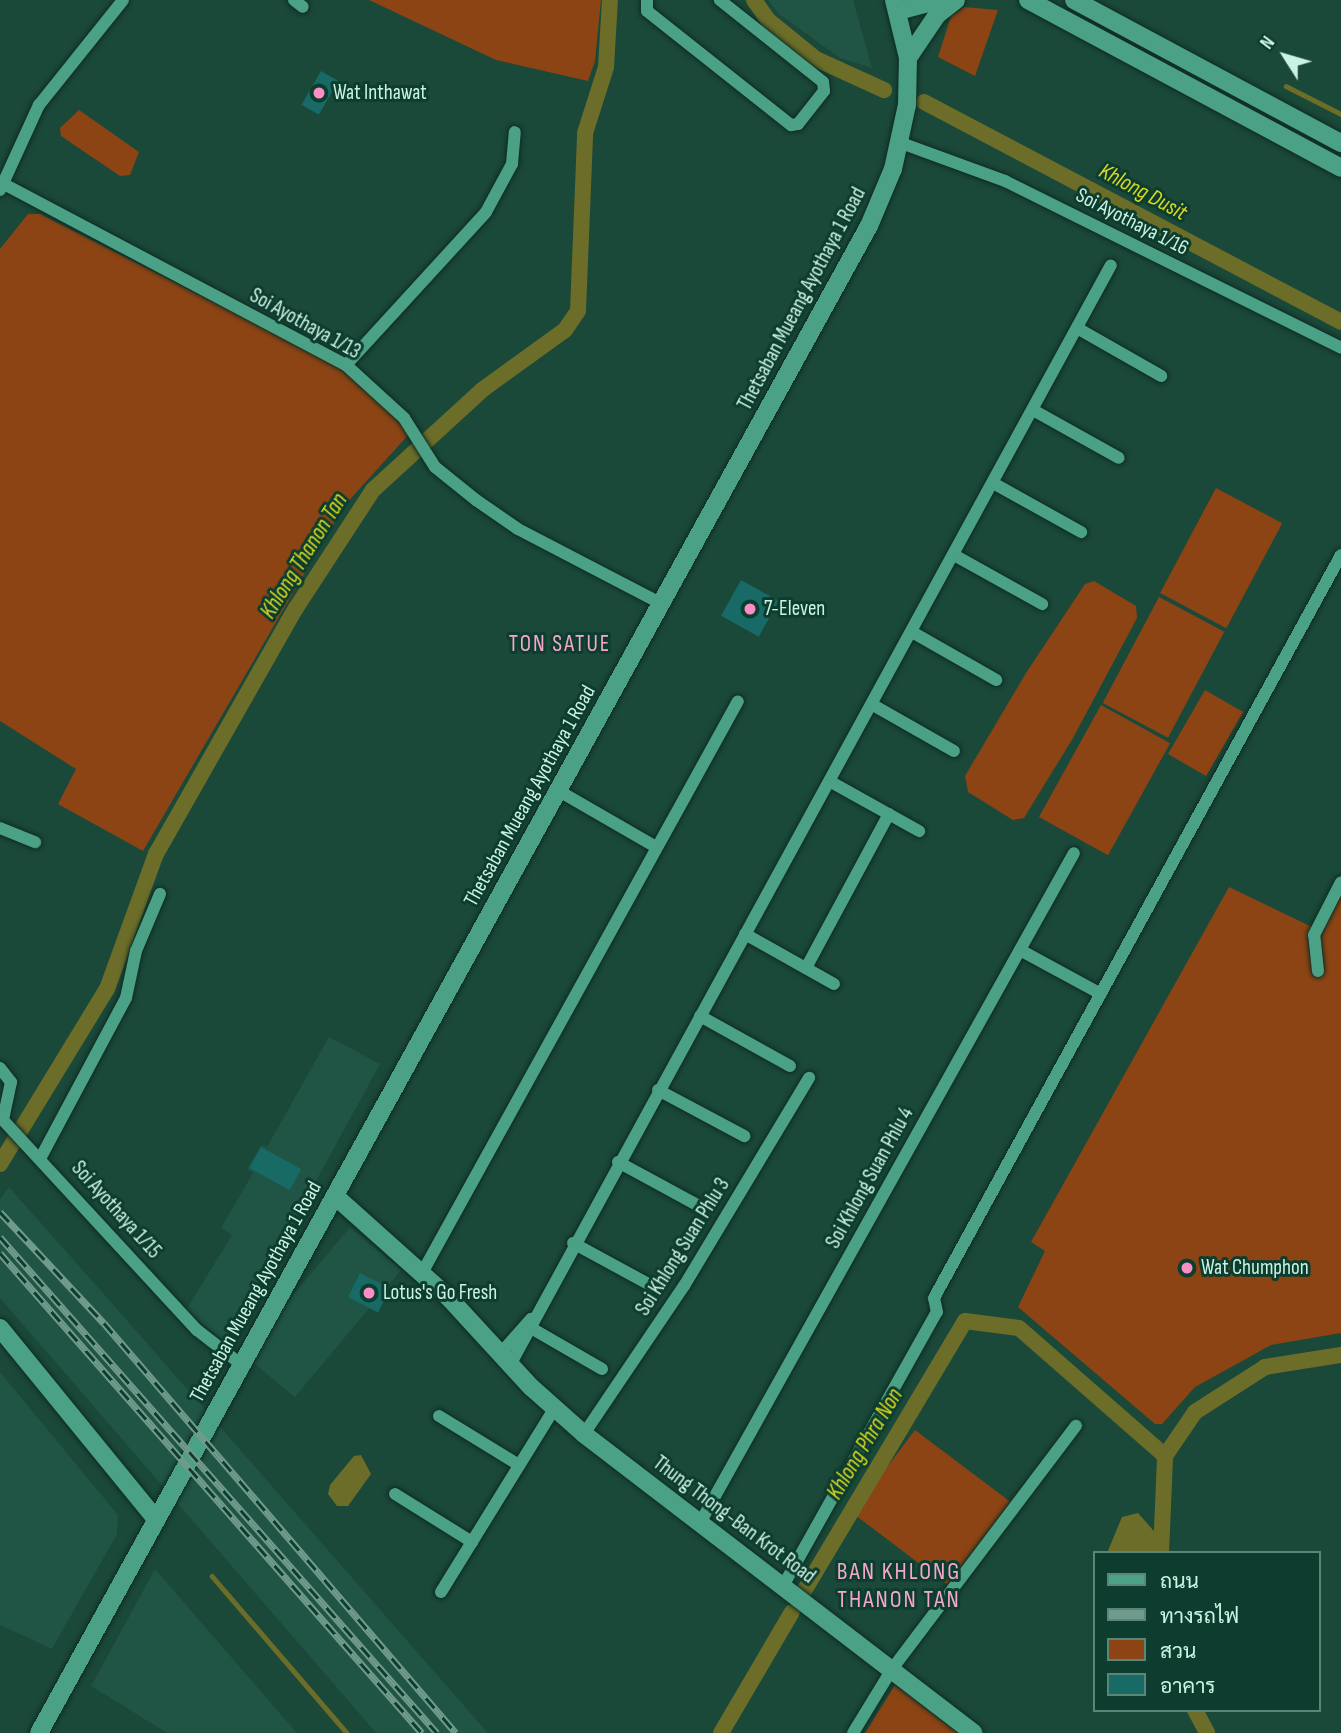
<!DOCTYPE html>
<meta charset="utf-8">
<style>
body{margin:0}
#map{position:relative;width:1341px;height:1733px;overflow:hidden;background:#1a4839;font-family:"Sofia Sans Condensed",Sarabun,sans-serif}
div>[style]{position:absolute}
.built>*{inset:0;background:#205444;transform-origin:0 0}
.green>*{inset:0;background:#8c4414;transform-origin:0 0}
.water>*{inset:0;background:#6c6d29}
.stream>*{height:4.5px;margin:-2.25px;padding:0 2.25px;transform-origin:2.25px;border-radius:2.25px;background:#6c6d29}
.canal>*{height:16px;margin:-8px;padding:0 8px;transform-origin:8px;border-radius:8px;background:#6c6d29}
.building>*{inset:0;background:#176a66;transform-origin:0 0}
.roads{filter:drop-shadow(0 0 2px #0f2b22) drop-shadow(0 0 2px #0f2b22)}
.street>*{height:12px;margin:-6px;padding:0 6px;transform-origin:6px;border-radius:6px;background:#4ba186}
.secondary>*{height:18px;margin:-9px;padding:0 9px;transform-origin:9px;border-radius:9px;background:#4ba186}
.rail>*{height:7px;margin-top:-3.5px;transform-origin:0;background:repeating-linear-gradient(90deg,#0d3d2f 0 13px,#709b8c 0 26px);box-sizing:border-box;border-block:2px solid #709b8c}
.dots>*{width:19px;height:19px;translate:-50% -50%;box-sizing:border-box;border:4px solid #0d3d2f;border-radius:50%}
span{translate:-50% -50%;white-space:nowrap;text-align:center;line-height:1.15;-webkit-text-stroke:6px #0d3d2f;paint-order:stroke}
.poi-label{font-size:21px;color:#caf3e3}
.left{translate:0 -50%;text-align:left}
.street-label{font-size:21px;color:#caf3e3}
.water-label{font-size:23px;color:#d7d721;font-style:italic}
.neighbourhood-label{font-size:23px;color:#f5a8cc;letter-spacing:2px}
.quarter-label{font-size:24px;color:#f5a8cc;letter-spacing:2px}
.legend{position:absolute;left:1093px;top:1551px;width:228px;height:161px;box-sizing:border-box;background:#0d3d2f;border:2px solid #598677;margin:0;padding:9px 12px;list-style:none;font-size:21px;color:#caf3e3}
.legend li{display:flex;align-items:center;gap:14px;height:35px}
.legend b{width:35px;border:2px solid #598677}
.north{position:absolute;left:1250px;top:21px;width:70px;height:70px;-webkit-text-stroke:5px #0d3d2f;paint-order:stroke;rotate:307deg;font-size:19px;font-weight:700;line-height:28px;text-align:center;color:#caf3e3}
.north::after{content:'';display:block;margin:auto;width:24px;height:32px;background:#caf3e3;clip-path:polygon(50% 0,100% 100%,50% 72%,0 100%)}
</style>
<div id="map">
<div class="built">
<i style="clip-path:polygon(768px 0,853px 0,872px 68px,840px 58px,779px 14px)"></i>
<i style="clip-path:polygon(329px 1037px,380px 1064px,227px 1344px,186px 1310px,232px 1235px,221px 1228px,253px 1173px,247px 1169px,261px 1145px,267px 1147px)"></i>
<i style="clip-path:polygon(9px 1187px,118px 1310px,488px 1733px,376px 1733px,0 1298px,0 1199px)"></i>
<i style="left:350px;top:1227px;width:67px;height:166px;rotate:40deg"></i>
<i style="clip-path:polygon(0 1372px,118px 1515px,117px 1534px,52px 1649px,0 1625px)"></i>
<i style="clip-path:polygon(155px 1569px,297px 1733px,167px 1733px,91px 1686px)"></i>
</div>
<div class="green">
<i style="clip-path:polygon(369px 0,601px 0,595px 61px,588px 81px,496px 60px)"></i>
<i style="clip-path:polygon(964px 7px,998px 10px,975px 76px,938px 57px,951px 16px)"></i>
<i style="clip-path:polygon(79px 110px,139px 152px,130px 175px,120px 176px,61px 136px,60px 128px)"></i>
<i style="clip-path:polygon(28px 214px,40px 214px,343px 368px,410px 433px,343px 507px,143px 851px,58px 804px,76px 769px,0 721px,0 249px)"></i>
<i style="left:1216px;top:488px;width:75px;height:119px;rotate:28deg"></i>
<i style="clip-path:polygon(1094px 581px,1136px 606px,1137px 618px,1073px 738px,1024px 818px,1013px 820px,968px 792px,965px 776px,1026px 673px,1085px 584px)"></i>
<i style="left:1159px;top:597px;width:74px;height:120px;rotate:28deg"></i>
<i style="left:1205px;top:690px;width:44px;height:74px;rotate:30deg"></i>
<i style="left:1101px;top:705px;width:79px;height:128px;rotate:29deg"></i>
<i style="clip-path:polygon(1229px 887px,1320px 931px,1341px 894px,1341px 1333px,1271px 1345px,1195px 1387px,1162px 1424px,1155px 1424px,1018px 1307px,1045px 1251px,1031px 1242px)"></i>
<i style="left:915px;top:1430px;width:119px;height:104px;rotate:37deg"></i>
<i style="clip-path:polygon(895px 1685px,958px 1733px,865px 1733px)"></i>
</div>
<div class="water">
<i style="clip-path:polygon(361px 1455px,371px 1474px,348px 1506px,337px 1506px,328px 1494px,330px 1485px,354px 1456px)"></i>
<i style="clip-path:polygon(1138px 1513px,1168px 1547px,1168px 1553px,1107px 1553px,1122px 1517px)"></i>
</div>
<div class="stream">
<i style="left:1286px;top:86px;width:62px;rotate:27deg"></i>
<i style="left:0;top:1158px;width:4px;rotate:45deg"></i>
<i style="left:212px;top:1576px;width:207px;rotate:49.3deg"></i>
</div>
<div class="canal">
<i style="left:754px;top:0;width:24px;rotate:55deg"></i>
<i style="left:768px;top:20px;width:62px;rotate:39.1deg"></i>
<i style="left:816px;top:59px;width:75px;rotate:24.5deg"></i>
<i style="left:924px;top:102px;width:471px;rotate:27.8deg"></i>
<i style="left:0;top:1164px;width:205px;rotate:-58.6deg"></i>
<i style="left:107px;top:989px;width:144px;rotate:-70.1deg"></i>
<i style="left:156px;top:854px;width:283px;rotate:-60.4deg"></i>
<i style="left:296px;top:608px;width:141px;rotate:-56.9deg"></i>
<i style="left:373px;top:490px;width:148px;rotate:-42.5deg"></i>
<i style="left:482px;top:390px;width:102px;rotate:-35.9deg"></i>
<i style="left:565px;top:330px;width:23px;rotate:-56deg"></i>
<i style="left:578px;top:311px;width:178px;rotate:-87.7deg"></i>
<i style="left:585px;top:133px;width:69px;rotate:-72.3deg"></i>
<i style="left:606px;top:67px;width:67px;rotate:-86.6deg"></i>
<i style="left:1161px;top:1553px;width:97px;rotate:-87.6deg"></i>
<i style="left:1165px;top:1456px;width:53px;rotate:-55.7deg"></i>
<i style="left:1195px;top:1412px;width:83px;rotate:-32.7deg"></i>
<i style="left:1265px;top:1367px;width:77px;rotate:-9deg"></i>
<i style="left:804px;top:1591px;width:314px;rotate:-59.2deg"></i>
<i style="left:965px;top:1321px;width:54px;rotate:7.4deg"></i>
<i style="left:1019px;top:1328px;width:194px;rotate:41.2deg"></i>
<i style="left:1195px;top:1710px;width:26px;rotate:62deg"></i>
<i style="left:721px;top:1733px;width:140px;rotate:-59.6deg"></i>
</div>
<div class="building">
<i style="left:321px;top:71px;width:20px;height:39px;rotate:30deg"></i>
<i style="left:741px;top:580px;width:43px;height:41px;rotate:29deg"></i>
<i style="left:261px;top:1147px;width:46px;height:24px;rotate:29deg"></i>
<i style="left:360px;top:1273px;width:34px;height:27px;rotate:27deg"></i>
</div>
<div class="roads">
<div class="street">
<i style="left:294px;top:0;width:11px;rotate:38deg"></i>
<i style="left:647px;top:0;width:11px;rotate:90deg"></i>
<i style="left:647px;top:11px;width:184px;rotate:38.4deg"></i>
<i style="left:791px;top:125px;width:7px;rotate:-8deg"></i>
<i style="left:798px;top:124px;width:42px;rotate:-51.8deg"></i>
<i style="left:824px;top:91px;width:9px;rotate:-96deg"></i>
<i style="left:823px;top:82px;width:132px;rotate:-141.5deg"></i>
<i style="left:901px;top:143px;width:111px;rotate:20.1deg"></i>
<i style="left:1005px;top:181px;width:375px;rotate:26.4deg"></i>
<i style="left:4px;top:184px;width:387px;rotate:27.9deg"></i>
<i style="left:346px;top:365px;width:79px;rotate:42.4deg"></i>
<i style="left:404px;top:418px;width:58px;rotate:57.7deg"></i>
<i style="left:435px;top:467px;width:53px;rotate:38.8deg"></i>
<i style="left:476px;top:500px;width:51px;rotate:34.6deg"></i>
<i style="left:518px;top:529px;width:162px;rotate:27.5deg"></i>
<i style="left:0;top:190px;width:94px;rotate:-65.4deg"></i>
<i style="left:39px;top:105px;width:134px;rotate:-51.3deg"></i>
<i style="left:1077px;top:328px;width:97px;rotate:29.7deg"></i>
<i style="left:346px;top:365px;width:207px;rotate:-47.5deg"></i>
<i style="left:486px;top:212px;width:55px;rotate:-61.6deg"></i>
<i style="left:512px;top:164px;width:32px;rotate:-85deg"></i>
<i style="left:1033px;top:410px;width:98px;rotate:29.2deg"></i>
<i style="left:993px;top:483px;width:101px;rotate:29.1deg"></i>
<i style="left:954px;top:555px;width:101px;rotate:29.1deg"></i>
<i style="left:912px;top:632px;width:97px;rotate:29.7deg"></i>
<i style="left:873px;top:705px;width:93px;rotate:29.6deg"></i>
<i style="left:831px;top:782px;width:101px;rotate:29.1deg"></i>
<i style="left:559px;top:791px;width:112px;rotate:30deg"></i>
<i style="left:0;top:828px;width:38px;rotate:22deg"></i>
<i style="left:745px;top:934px;width:102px;rotate:29.3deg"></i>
<i style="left:1020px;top:950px;width:92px;rotate:28.5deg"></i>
<i style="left:806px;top:968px;width:175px;rotate:-61.7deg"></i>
<i style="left:1318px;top:971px;width:36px;rotate:-96deg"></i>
<i style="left:1314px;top:935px;width:59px;rotate:-63deg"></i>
<i style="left:700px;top:1016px;width:103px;rotate:29.1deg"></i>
<i style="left:0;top:1068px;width:18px;rotate:52deg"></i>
<i style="left:11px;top:1082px;width:39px;rotate:102deg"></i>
<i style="left:3px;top:1120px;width:286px;rotate:47.3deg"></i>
<i style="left:197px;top:1330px;width:57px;rotate:37.9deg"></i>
<i style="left:658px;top:1090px;width:98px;rotate:28.1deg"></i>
<i style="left:41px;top:1157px;width:180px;rotate:-61.9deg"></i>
<i style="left:126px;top:998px;width:48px;rotate:-78deg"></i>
<i style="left:136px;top:951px;width:62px;rotate:-67.2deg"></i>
<i style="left:618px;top:1162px;width:94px;rotate:28.5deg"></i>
<i style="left:573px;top:1243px;width:92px;rotate:28.5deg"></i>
<i style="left:422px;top:1273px;width:653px;rotate:-61.08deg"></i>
<i style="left:531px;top:1328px;width:82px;rotate:30deg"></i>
<i style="left:500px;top:1354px;width:47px;rotate:-48.5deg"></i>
<i style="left:510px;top:1365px;width:1253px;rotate:-61.35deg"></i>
<i style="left:439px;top:1416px;width:94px;rotate:31.5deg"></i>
<i style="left:584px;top:1434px;width:179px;rotate:-56deg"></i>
<i style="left:684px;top:1286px;width:243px;rotate:-59deg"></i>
<i style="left:395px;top:1494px;width:91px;rotate:31.9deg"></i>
<i style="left:700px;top:1523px;width:767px;rotate:-60.83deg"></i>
<i style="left:783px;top:1586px;width:314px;rotate:-60.7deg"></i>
<i style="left:937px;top:1312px;width:14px;rotate:-102deg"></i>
<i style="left:934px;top:1298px;width:847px;rotate:-61.29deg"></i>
<i style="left:441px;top:1592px;width:215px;rotate:-58.3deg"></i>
<i style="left:853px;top:1733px;width:75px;rotate:-58.6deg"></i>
<i style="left:892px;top:1669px;width:305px;rotate:-52.9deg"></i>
</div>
<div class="secondary">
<i style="left:1028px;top:0;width:355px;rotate:28.2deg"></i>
<i style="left:1074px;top:0;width:303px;rotate:28.2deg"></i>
<i style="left:898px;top:11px;width:43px;rotate:-14.7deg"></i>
<i style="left:908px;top:58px;width:52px;rotate:-56deg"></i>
<i style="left:937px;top:15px;width:24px;rotate:-38deg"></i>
<i style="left:335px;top:1196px;width:154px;rotate:41.8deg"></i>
<i style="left:450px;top:1299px;width:120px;rotate:47.4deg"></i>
<i style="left:531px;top:1387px;width:71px;rotate:41.6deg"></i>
<i style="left:584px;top:1434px;width:491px;rotate:37.5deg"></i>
<i style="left:0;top:1328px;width:247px;rotate:50.8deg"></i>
<i style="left:39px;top:1733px;width:1720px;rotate:-61.16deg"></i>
<i style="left:869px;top:226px;width:62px;rotate:-67.2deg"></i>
<i style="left:893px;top:169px;width:66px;rotate:-77.7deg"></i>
<i style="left:907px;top:105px;width:47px;rotate:-88.8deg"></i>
<i style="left:908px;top:58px;width:60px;rotate:-103.6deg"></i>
</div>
</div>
<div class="rail">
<i style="left:0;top:1212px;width:152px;rotate:46.9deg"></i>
<i style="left:104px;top:1323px;width:540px;rotate:49.35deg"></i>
<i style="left:0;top:1237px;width:661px;rotate:48.62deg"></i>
<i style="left:0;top:1253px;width:639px;rotate:48.68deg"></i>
</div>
<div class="dots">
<i style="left:319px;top:93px;background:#fb8fc5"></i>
<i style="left:750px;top:609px;background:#fb8fc5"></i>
<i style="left:1187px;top:1268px;background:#fb8fc5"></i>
<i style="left:369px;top:1293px;background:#fb8fc5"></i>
</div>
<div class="poi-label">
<span class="left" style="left:333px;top:93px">Wat Inthawat</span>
<span class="left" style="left:764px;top:609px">7-Eleven</span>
<span class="left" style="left:1201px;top:1268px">Wat Chumphon</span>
<span class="left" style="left:383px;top:1293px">Lotus's Go Fresh</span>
</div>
<div class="street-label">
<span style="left:1132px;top:222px;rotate:27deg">Soi Ayothaya 1/16</span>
<span style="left:802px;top:299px;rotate:-62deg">Thetsaban Mueang Ayothaya 1 Road</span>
<span style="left:305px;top:324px;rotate:29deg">Soi Ayothaya 1/13</span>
<span style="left:530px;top:796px;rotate:-61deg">Thetsaban Mueang Ayothaya 1 Road</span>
<span style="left:870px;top:1178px;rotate:-61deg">Soi Khlong Suan Phlu 4</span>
<span style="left:116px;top:1210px;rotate:48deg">Soi Ayothaya 1/15</span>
<span style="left:683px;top:1247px;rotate:-58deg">Soi Khlong Suan Phlu 3</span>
<span style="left:256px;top:1292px;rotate:-61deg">Thetsaban Mueang Ayothaya 1 Road</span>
<span style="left:734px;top:1520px;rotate:37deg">Thung Thong-Ban Krot Road</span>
</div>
<div class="water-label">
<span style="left:1143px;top:192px;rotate:28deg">Khlong Dusit</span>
<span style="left:304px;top:556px;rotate:-58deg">Khlong Thanon Tan</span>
<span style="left:865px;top:1444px;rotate:-59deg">Khlong Phra Non</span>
</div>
<div class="neighbourhood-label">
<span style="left:560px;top:644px">TON SATUE</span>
</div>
<div class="quarter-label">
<span style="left:899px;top:1586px">BAN KHLONG<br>THANON TAN</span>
</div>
<ul class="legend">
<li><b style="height:9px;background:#4ba186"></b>ถนน</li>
<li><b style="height:9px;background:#709b8c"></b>ทางรถไฟ</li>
<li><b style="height:19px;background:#8c4414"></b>สวน</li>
<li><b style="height:19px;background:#176a66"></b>อาคาร</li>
</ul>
<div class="north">N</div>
</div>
